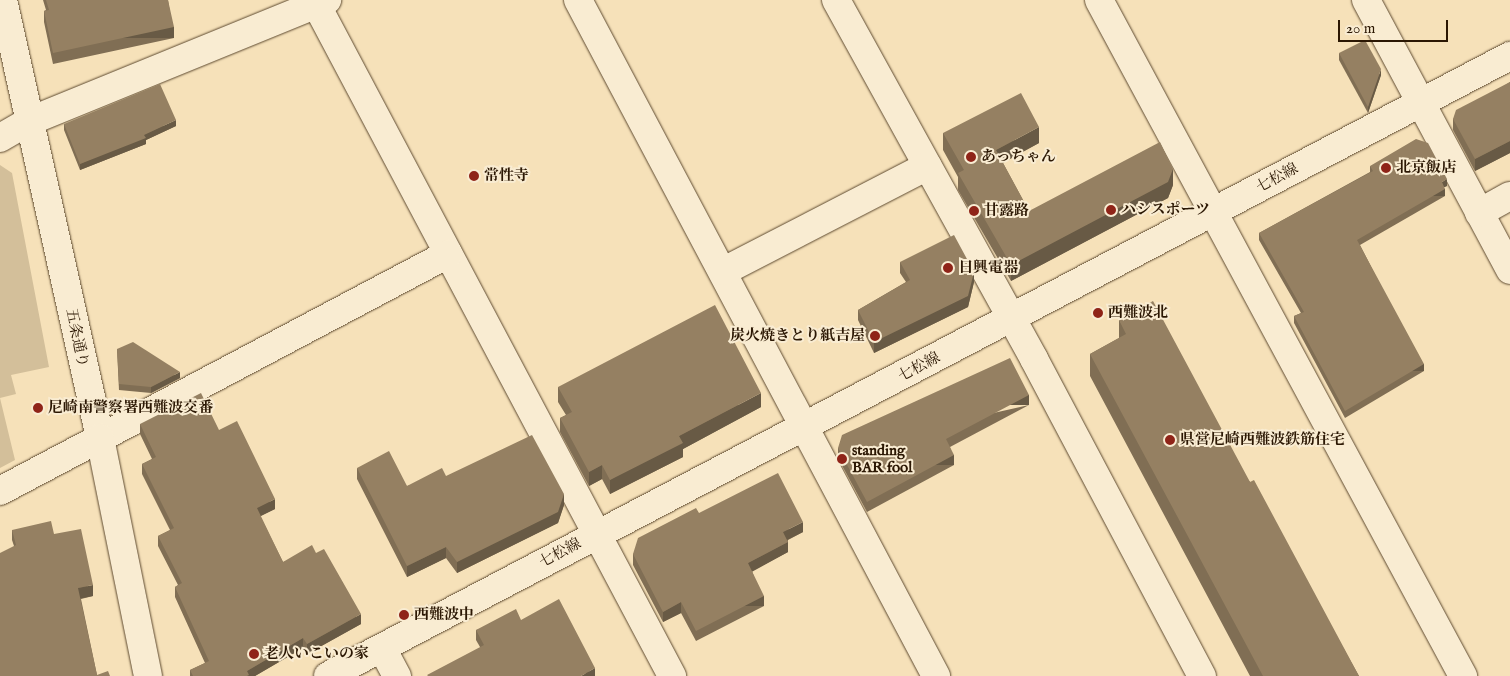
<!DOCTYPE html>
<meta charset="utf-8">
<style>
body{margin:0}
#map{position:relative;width:1510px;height:676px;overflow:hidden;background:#f6e1b9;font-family:"IM FELL English","Noto Serif JP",serif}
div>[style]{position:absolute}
.green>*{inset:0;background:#d3bf9a}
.roads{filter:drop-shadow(0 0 1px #5e4a30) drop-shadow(0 0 1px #5e4a30)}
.street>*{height:28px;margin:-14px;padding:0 14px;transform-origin:14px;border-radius:14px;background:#f9ecd2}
.secondary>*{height:28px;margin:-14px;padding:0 14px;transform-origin:14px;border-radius:14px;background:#f9ecd2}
.wall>*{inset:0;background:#806e54}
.shaded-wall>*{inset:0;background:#685a45;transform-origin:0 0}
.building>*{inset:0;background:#958062}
.dots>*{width:14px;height:14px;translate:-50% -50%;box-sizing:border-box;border:2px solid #f9ecd2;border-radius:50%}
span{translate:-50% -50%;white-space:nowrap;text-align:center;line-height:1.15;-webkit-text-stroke:4px #f9ecd2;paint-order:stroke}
.poi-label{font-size:15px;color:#2b1703;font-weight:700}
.left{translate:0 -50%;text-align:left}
.right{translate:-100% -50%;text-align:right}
.street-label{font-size:15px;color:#2b1703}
.scale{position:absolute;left:1338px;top:20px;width:110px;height:22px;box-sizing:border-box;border:2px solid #2b1703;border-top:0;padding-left:6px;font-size:15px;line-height:18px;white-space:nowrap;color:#2b1703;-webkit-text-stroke:4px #f9ecd2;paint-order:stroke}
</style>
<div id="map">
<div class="green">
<i style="clip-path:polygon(0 165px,12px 173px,49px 367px,11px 375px,16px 394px,0 398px,15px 460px,0 468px)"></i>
</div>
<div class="roads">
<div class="street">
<i style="left:314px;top:0;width:765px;rotate:62.09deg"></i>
<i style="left:578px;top:0;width:765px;rotate:62.09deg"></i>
<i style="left:836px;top:0;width:410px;rotate:61.1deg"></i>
<i style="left:1034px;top:359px;width:359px;rotate:62.1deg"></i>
<i style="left:1099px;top:0;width:768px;rotate:61.7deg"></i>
<i style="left:1366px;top:0;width:306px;rotate:61.9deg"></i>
<i style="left:0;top:138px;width:34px;rotate:-30deg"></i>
<i style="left:30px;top:121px;width:321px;rotate:-22.2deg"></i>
<i style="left:1479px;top:213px;width:35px;rotate:-29deg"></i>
<i style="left:724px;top:271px;width:229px;rotate:-27.3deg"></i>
<i style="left:0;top:491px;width:507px;rotate:-27.88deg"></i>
<i style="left:382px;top:648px;width:32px;rotate:62deg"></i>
</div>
<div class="secondary">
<i style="left:3px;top:0;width:449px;rotate:77.5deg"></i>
<i style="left:100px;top:438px;width:243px;rotate:78.6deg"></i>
<i style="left:328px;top:676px;width:1335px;rotate:-27.68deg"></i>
</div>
</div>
<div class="wall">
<i style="clip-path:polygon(43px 0,168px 0,174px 38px,53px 64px,44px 22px,44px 11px,46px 10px)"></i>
<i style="clip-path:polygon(1339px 53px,1381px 75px,1368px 113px,1339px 60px)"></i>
<i style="clip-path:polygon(1510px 82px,1510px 153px,1475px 171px,1453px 130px,1453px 119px)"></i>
<i style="clip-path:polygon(64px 124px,176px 126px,146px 140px,146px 144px,80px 170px,64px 130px)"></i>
<i style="clip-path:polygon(943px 133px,1039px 143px,1003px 163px,1029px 211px,1173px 185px,1168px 198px,1011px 281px,958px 190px,958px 177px,943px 150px)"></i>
<i style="clip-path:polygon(1370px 166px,1447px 186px,1444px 187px,1445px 196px,1360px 245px,1424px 371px,1345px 418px,1294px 323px,1294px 316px,1301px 313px,1259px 240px,1259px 233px,1370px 172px)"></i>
<i style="clip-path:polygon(900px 262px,974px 282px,968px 307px,874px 353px,858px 320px,858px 310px,906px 282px,900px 273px)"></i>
<i style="clip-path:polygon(1119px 320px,1250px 482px,1359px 676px,1250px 676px,1090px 376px,1090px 354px,1119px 338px)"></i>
<i style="clip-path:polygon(117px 349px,180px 378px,151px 393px,119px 390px)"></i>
<i style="clip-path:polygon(558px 387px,761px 407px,683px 449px,683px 457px,610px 494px,602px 479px,589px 486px,560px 432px,560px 418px,566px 415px,558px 402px)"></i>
<i style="clip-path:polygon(1029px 405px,950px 447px,954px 465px,867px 512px,838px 458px,838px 448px)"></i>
<i style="clip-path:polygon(140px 424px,219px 430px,275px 509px,260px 516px,283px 562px,316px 553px,361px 624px,307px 654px,303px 648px,255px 676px,190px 676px,190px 670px,205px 663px,175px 597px,175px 587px,178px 585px,158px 546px,158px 536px,170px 530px,142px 474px,142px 464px,152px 459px,140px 434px)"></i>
<i style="clip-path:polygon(357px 468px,407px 486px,446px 476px,564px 505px,558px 523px,457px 573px,446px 558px,407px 577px,357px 479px)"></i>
<i style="clip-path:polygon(699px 513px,803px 532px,788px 540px,788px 552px,752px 571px,764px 606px,696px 641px,681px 613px,663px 622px,633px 565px,633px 554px)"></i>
<i style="clip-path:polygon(12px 530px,54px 534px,93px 596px,81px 599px,97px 675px,0 676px,14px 546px,12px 540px)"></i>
<i style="clip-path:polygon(521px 620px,595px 676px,480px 647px,476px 640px,476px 630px)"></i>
</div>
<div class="shaded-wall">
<i style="left:174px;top:27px;width:11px;height:124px;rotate:90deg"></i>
<i style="clip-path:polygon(1381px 69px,1381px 75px,1368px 113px,1368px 107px)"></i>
<i style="clip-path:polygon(176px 120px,176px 126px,146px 140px,146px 144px,80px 170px,80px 164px)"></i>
<i style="clip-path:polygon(1039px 127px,1039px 143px,996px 166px,996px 150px)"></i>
<i style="clip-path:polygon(1510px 141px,1510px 153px,1475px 171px,1475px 159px)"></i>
<i style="clip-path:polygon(1173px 169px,1173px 185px,1168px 198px,1011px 281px,1011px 265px)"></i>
<i style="clip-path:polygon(1447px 179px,1447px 186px,1442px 188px,1442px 182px)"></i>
<i style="left:1445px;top:189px;width:7px;height:102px;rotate:90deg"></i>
<i style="clip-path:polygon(974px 272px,974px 282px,968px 307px,874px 353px,874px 342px)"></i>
<i style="left:1424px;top:364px;width:7px;height:92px;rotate:90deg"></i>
<i style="clip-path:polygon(180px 372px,180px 378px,151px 393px,151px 387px)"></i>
<i style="clip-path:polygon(761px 393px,761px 407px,683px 449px,683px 457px,610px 494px,610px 480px,679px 436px)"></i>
<i style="left:1029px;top:395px;width:10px;height:94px;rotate:90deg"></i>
<i style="left:954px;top:455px;width:10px;height:99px;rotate:90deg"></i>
<i style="clip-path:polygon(602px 465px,602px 479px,589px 486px,589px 472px)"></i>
<i style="clip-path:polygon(564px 494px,564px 505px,558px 523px,457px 573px,457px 562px)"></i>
<i style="clip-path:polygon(275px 499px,275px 509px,257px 518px,257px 508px)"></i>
<i style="clip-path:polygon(803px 522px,803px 532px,783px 542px,783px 532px)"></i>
<i style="clip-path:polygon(788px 542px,788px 552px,748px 574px,748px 563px)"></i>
<i style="clip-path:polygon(446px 547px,446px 558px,407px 577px,407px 566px)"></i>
<i style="clip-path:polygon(93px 585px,93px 596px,78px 599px,78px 588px)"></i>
<i style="left:764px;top:596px;width:10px;height:76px;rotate:90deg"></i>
<i style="clip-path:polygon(681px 602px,681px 613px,663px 622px,663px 612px)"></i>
<i style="clip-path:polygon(361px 614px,361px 624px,307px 654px,307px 644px)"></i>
<i style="clip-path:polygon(303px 638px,303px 648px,255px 676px,247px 676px,247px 671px)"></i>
<i style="clip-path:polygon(595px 668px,595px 676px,581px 676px)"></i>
</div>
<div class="building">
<i style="clip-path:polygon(46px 0,168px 0,174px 27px,53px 53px,44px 11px,49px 10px)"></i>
<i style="clip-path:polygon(1365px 40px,1381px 69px,1368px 107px,1339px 53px)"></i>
<i style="clip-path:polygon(1510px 82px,1510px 141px,1475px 159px,1453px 119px,1456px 110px)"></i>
<i style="clip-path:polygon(160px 84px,176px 120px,144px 135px,146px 138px,80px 164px,64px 124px)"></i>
<i style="clip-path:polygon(1021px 93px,1039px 127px,996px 150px,1029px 211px,1160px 142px,1173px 169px,1168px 182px,1011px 265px,958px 173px,964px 170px,943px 133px)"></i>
<i style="clip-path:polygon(1416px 139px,1428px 143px,1447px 179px,1442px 182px,1445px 189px,1357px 240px,1424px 364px,1345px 411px,1294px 316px,1304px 312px,1259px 233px,1373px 171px,1370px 166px)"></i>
<i style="clip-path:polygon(954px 235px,974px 272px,968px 296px,874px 342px,858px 310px,910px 280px,900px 262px)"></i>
<i style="clip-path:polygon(1153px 301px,1250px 482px,1254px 480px,1359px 676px,1263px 676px,1090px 354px,1126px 334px,1119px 320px)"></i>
<i style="clip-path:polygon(715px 305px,761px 393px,679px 436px,683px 443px,610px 480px,602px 465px,589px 472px,560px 418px,572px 412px,558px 387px)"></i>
<i style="clip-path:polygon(133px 342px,180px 372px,151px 387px,119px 384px,117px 349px)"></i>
<i style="clip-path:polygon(1010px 358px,1029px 395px,946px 439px,954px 455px,867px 502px,838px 448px,842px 435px)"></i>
<i style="clip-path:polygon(201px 393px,219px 430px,237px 421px,275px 499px,257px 508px,283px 562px,312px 545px,316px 553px,324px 549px,361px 614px,307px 644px,303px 638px,247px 671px,249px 675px,247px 676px,193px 676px,190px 670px,209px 661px,175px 587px,182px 583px,158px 536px,174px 528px,142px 464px,156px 457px,140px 424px)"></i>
<i style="clip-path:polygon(532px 435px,564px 494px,558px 512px,457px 562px,446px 547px,407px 566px,357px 468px,389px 451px,407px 486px,442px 468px,446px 476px)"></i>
<i style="clip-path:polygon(778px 473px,803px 522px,783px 532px,788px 542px,748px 563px,764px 596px,696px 631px,681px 602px,663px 612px,633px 554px,638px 538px,696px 508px,699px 513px)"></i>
<i style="clip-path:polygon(51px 521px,54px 534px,81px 529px,93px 585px,78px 588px,97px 675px,108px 671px,110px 676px,0 676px,0 553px,16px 545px,12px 530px)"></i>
<i style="clip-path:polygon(559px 599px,595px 668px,581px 676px,428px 676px,427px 675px,484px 645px,476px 630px,516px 609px,521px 620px)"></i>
</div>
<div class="dots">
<i style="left:971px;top:157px;background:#8f2418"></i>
<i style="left:1386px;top:168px;background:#8f2418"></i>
<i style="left:474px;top:176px;background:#8f2418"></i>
<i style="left:1111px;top:210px;background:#8f2418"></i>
<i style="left:974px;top:211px;background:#8f2418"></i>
<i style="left:948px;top:268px;background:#8f2418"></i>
<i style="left:1098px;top:313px;background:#8f2418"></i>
<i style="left:875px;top:336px;background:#8f2418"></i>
<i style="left:38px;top:408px;background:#8f2418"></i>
<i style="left:1170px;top:440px;background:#8f2418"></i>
<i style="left:842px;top:459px;background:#8f2418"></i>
<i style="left:404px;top:615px;background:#8f2418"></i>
<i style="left:254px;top:654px;background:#8f2418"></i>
</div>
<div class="poi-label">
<span class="left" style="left:981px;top:157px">あっちゃん</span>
<span class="left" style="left:1396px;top:168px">北京飯店</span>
<span class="left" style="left:484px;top:176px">常性寺</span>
<span class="left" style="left:1121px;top:210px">ハシスポーツ</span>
<span class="left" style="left:984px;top:211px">甘露路</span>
<span class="left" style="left:958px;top:268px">日興電器</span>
<span class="left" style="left:1108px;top:313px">西難波北</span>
<span class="right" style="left:865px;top:336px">炭火焼きとり紙吉屋</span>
<span class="left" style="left:48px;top:408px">尼崎南警察署西難波交番</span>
<span class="left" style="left:1180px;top:440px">県営尼崎西難波鉄筋住宅</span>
<span class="left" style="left:852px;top:459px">standing<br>BAR fool</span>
<span class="left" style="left:414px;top:615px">西難波中</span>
<span class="left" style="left:264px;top:654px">老人いこいの家</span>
</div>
<div class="street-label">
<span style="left:1277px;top:178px;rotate:-28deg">七松線</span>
<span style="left:77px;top:338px;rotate:78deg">五条通り</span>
<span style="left:919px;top:367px;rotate:-28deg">七松線</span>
<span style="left:560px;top:553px;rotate:-28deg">七松線</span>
</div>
<div class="scale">20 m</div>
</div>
